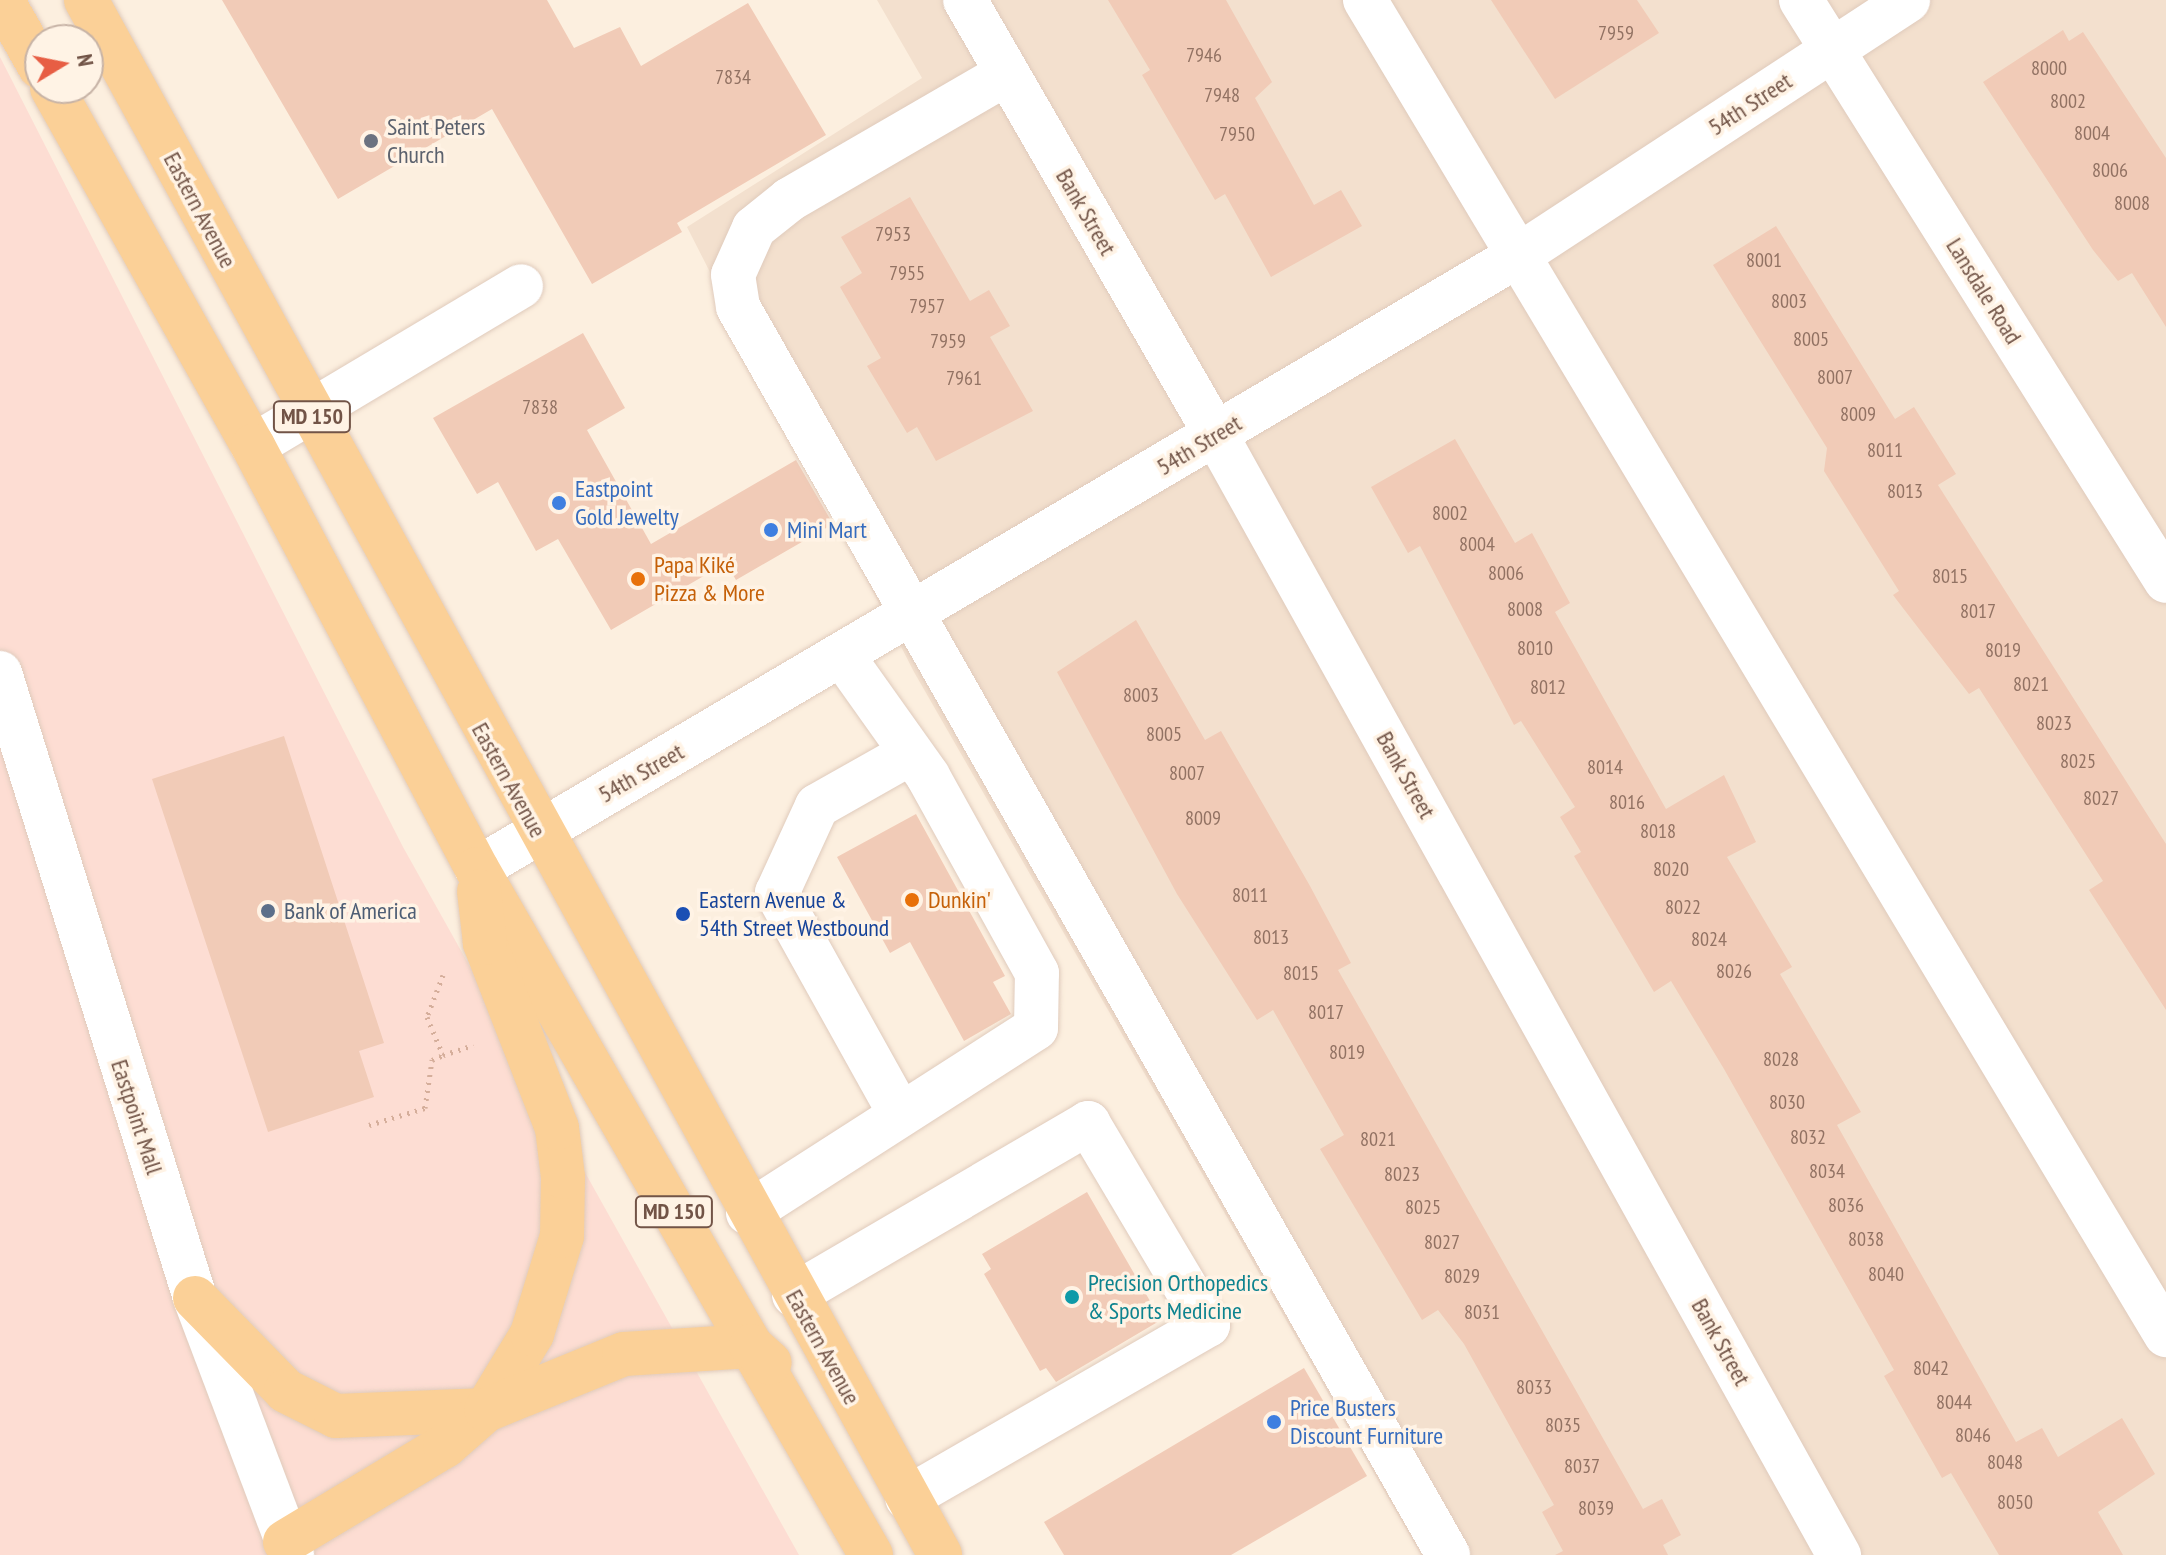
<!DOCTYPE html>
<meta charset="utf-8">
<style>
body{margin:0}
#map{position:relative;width:2166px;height:1555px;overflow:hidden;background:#fcefdf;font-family:"PT Sans Narrow",sans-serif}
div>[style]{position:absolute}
.residential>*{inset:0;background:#f3e0ce}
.commercial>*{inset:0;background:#fdddd3}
.building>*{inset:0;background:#f1cbb7}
.path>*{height:5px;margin-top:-2.5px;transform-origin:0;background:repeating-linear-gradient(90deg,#d5ae9b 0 2px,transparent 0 8px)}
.roads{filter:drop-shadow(0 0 2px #e0cbbc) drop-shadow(0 0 2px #e0cbbc)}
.minor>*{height:44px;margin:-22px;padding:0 22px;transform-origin:22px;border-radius:22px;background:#fff}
.major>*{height:44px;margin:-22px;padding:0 22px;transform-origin:22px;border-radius:22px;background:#fbd097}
.dots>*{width:22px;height:22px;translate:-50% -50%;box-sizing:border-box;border:4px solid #fff3e5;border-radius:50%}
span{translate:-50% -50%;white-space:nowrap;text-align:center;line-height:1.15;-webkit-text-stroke:7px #fff3e5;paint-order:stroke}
.number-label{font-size:20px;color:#927263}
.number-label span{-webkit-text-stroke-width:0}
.shield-label span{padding:2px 6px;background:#fff3e5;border:2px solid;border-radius:6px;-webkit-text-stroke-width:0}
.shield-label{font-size:22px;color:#725447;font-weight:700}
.street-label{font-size:24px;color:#725447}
.worship-label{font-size:24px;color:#5b616d}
.left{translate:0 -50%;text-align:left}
.shop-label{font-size:24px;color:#366cbe}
.food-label{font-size:24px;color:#c56008}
.transit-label{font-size:24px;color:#164399}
.service-label{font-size:24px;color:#4e5e75}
.culture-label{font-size:24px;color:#0d838f}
.north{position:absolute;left:24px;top:24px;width:80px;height:80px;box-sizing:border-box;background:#fff3e5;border:2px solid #c7b3a6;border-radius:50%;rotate:80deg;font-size:22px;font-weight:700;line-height:32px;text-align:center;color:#725447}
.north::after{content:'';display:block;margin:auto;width:28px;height:36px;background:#e75e44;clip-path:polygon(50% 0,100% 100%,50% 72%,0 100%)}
</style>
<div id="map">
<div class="residential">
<i style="clip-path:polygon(877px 0,2166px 0,2166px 1555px,1421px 1555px,914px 672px,687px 227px,922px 78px)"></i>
</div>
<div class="commercial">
<i style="clip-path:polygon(0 57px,403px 847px,799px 1555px,0 1555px)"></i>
</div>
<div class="building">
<i style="clip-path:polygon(222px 0,547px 0,574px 48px,620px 27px,641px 66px,748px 3px,826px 135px,677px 223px,682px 232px,592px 284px,492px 109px,338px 199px)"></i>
<i style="clip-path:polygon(1108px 0,1226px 0,1272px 82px,1255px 98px,1314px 205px,1341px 190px,1362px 226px,1271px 277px,1225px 194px,1215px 200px,1180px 140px,1142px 75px,1150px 70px)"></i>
<i style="clip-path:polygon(1491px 0,1637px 0,1659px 33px,1555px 99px)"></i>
<i style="clip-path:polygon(2063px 30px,2069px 41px,2083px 32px,2166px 158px,2166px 327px,2132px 273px,2118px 281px,2093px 250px,1983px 82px)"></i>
<i style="clip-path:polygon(910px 197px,970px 301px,989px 290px,1010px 326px,990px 337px,1033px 411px,936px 461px,917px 427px,907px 433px,867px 366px,881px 358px,840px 287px,862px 273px,841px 237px)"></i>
<i style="clip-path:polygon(1776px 226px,1895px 419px,1914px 407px,1956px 474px,1938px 485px,2166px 844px,2166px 1010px,2089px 890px,2103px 881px,1979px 688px,1969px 694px,1893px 595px,1899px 591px,1824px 471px,1827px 448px,1713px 265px)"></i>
<i style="clip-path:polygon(583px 333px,625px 408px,587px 430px,651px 544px,796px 460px,833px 524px,736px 580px,726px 563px,611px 630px,558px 539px,536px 551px,498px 482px,477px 494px,433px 418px)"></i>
<i style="clip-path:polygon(1455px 439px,1515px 543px,1532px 533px,1570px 603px,1555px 612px,1666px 809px,1724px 775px,1756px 842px,1727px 857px,1792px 967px,1780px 974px,1861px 1112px,1837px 1125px,2016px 1442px,2042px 1428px,2058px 1457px,2122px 1418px,2155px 1474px,2098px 1512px,2123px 1555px,1999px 1555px,1951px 1473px,1942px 1478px,1884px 1376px,1894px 1370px,1724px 1069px,1671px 981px,1654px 992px,1574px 856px,1581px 852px,1560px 817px,1575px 807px,1521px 721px,1514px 725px,1420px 546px,1408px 553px,1371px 487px)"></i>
<i style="clip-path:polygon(1136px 620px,1205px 740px,1221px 731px,1310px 886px,1351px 963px,1338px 970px,1643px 1509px,1662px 1499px,1681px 1535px,1663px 1545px,1668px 1555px,1555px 1555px,1563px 1551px,1542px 1512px,1554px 1505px,1464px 1344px,1438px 1310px,1422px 1320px,1320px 1149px,1344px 1135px,1273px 1010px,1257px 1020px,1177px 894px,1057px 672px)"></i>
<i style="clip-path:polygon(284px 736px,384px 1043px,359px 1051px,374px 1097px,268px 1132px,152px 779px)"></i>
<i style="clip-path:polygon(916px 814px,1005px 976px,993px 982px,1011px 1014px,964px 1041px,910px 942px,890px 953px,837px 857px)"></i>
<i style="clip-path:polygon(1087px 1192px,1161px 1320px,1056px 1382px,1046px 1368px,1040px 1371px,984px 1274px,991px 1269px,982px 1254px)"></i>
<i style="clip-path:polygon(1304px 1368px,1367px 1476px,1231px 1555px,1064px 1555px,1044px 1522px)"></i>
</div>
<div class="path">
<i style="left:443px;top:975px;width:45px;rotate:110.9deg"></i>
<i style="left:427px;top:1017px;width:41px;rotate:67.2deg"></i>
<i style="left:443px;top:1055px;width:32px;rotate:-18deg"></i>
<i style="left:369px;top:1125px;width:59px;rotate:-16.9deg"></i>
<i style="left:425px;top:1108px;width:49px;rotate:-81.7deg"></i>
<i style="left:432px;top:1060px;width:12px;rotate:-24deg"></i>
</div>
<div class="roads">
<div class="minor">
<i style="left:965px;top:0;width:502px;rotate:60.01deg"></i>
<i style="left:1216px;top:435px;width:1282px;rotate:60.92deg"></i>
<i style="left:1365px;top:0;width:1557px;rotate:59.04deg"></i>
<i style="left:1801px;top:0;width:686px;rotate:57.86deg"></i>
<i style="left:1006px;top:74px;width:251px;rotate:149.9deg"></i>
<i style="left:789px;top:200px;width:45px;rotate:141.3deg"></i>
<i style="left:754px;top:228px;width:51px;rotate:114.1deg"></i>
<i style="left:733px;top:275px;width:32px;rotate:81deg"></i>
<i style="left:738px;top:307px;width:1436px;rotate:60.36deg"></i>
<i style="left:253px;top:446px;width:312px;rotate:-30.8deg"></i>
<i style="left:0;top:673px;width:655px;rotate:72.67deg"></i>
<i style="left:195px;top:1298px;width:275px;rotate:69.3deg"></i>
<i style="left:477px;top:869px;width:1209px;rotate:-30.51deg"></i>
<i style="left:1519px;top:255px;width:465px;rotate:-33.2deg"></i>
<i style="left:899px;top:1112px;width:251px;rotate:-119.1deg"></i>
<i style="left:777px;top:893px;width:96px;rotate:-65.3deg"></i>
<i style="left:817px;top:806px;width:106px;rotate:-29.5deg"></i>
<i style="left:748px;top:1213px;width:342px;rotate:-32.7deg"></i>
<i style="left:1036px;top:1028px;width:55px;rotate:-89deg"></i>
<i style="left:1037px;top:973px;width:225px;rotate:-119deg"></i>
<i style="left:928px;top:776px;width:148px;rotate:-125.4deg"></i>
<i style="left:794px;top:1295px;width:341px;rotate:-30.3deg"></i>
<i style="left:1088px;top:1123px;width:235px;rotate:59.3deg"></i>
<i style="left:1208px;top:1325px;width:347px;rotate:150.1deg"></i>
</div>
<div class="major">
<i style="left:2px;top:0;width:77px;rotate:60.4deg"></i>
<i style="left:86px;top:0;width:1774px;rotate:61.22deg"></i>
<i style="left:52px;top:88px;width:411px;rotate:60.7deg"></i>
<i style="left:253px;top:446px;width:479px;rotate:62.1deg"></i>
<i style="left:477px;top:869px;width:791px;rotate:60.13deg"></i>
<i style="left:195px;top:1298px;width:130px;rotate:45.6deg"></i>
<i style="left:286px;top:1391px;width:56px;rotate:26.6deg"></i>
<i style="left:336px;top:1416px;width:150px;rotate:-2.3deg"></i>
<i style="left:486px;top:1410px;width:89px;rotate:-58.8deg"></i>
<i style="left:532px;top:1334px;width:102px;rotate:-73deg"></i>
<i style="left:562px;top:1236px;width:59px;rotate:-89deg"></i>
<i style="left:563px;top:1177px;width:49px;rotate:-97deg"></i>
<i style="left:557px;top:1128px;width:199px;rotate:-111.3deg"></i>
<i style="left:485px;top:943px;width:52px;rotate:-96.6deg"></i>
<i style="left:285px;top:1542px;width:187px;rotate:-31deg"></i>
<i style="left:445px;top:1446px;width:55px;rotate:-41.3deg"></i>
<i style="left:486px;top:1410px;width:149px;rotate:-22.1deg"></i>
<i style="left:624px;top:1354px;width:127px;rotate:-3.6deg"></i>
<i style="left:751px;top:1346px;width:25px;rotate:42deg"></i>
</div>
</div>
<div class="dots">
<i style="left:371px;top:141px;background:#6b7280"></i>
<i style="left:559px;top:503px;background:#3f7fe0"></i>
<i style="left:771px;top:530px;background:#3f7fe0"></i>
<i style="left:638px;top:579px;background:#e8710a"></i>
<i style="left:912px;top:900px;background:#e8710a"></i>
<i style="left:268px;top:911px;background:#5c6f8a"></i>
<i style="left:683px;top:914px;background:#1a4fb4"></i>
<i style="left:1072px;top:1297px;background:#0f9aa8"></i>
<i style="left:1274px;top:1422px;background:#3f7fe0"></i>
</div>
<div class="number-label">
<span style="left:1616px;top:33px">7959</span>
<span style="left:1204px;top:55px">7946</span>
<span style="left:2049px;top:68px">8000</span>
<span style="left:733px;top:77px">7834</span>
<span style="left:1222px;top:95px">7948</span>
<span style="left:2068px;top:101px">8002</span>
<span style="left:2092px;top:133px">8004</span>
<span style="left:1237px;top:134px">7950</span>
<span style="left:2110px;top:170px">8006</span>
<span style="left:2132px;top:203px">8008</span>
<span style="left:893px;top:234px">7953</span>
<span style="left:1764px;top:260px">8001</span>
<span style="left:907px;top:273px">7955</span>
<span style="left:1789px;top:301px">8003</span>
<span style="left:927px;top:306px">7957</span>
<span style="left:1811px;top:339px">8005</span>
<span style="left:948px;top:341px">7959</span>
<span style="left:1835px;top:377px">8007</span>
<span style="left:964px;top:378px">7961</span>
<span style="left:540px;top:407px">7838</span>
<span style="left:1858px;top:414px">8009</span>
<span style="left:1885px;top:450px">8011</span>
<span style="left:1905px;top:491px">8013</span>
<span style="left:1450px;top:513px">8002</span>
<span style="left:1477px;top:544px">8004</span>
<span style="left:1506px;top:573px">8006</span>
<span style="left:1950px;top:576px">8015</span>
<span style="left:1525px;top:609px">8008</span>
<span style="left:1978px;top:611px">8017</span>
<span style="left:1535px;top:648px">8010</span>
<span style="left:2003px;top:650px">8019</span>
<span style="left:2031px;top:684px">8021</span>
<span style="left:1548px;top:687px">8012</span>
<span style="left:1141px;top:695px">8003</span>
<span style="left:2054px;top:723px">8023</span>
<span style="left:1164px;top:734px">8005</span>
<span style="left:2078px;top:761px">8025</span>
<span style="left:1605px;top:767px">8014</span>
<span style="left:1187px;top:773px">8007</span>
<span style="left:2101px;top:798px">8027</span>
<span style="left:1627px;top:802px">8016</span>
<span style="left:1203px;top:818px">8009</span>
<span style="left:1658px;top:831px">8018</span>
<span style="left:1671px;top:869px">8020</span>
<span style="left:1250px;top:895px">8011</span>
<span style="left:1683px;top:907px">8022</span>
<span style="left:1271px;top:937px">8013</span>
<span style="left:1709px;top:939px">8024</span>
<span style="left:1734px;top:971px">8026</span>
<span style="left:1301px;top:973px">8015</span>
<span style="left:1326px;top:1012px">8017</span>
<span style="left:1347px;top:1052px">8019</span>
<span style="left:1781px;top:1059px">8028</span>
<span style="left:1787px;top:1102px">8030</span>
<span style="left:1808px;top:1137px">8032</span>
<span style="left:1378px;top:1139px">8021</span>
<span style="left:1827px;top:1171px">8034</span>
<span style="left:1402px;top:1174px">8023</span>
<span style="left:1846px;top:1205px">8036</span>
<span style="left:1423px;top:1207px">8025</span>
<span style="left:1866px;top:1239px">8038</span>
<span style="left:1442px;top:1242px">8027</span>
<span style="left:1886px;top:1274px">8040</span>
<span style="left:1462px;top:1276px">8029</span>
<span style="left:1482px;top:1312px">8031</span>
<span style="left:1931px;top:1368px">8042</span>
<span style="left:1534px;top:1387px">8033</span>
<span style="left:1954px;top:1402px">8044</span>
<span style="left:1563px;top:1425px">8035</span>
<span style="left:1973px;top:1435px">8046</span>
<span style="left:2005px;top:1462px">8048</span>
<span style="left:1582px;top:1466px">8037</span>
<span style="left:2015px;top:1502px">8050</span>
<span style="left:1596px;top:1508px">8039</span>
</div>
<div class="shield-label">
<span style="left:312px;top:417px">MD 150</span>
<span style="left:674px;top:1212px">MD 150</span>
</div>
<div class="street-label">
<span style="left:1750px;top:104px;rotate:-33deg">54th Street</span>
<span style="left:200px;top:210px;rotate:62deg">Eastern Avenue</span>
<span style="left:1086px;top:212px;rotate:60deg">Bank Street</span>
<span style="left:1984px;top:291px;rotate:58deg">Lansdale Road</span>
<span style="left:1199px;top:445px;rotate:-31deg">54th Street</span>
<span style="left:641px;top:773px;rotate:-30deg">54th Street</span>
<span style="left:1406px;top:775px;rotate:61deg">Bank Street</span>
<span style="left:509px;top:780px;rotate:61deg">Eastern Avenue</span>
<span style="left:137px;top:1117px;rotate:72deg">Eastpoint Mall</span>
<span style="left:1721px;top:1342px;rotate:61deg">Bank Street</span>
<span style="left:823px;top:1347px;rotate:61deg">Eastern Avenue</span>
</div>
<div class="worship-label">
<span class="left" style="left:387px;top:141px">Saint Peters<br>Church</span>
</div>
<div class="shop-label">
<span class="left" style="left:575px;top:503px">Eastpoint<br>Gold Jewelty</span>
<span class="left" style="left:787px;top:530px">Mini Mart</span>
<span class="left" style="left:1290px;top:1422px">Price Busters<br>Discount Furniture</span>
</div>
<div class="food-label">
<span class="left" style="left:654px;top:579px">Papa Kiké<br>Pizza &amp; More</span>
<span class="left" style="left:928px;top:900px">Dunkin'</span>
</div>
<div class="transit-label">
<span class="left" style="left:699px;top:914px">Eastern Avenue &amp;<br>54th Street Westbound</span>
</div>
<div class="service-label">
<span class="left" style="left:284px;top:911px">Bank of America</span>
</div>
<div class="culture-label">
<span class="left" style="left:1088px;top:1297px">Precision Orthopedics<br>&amp; Sports Medicine</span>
</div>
<div class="north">N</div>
</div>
